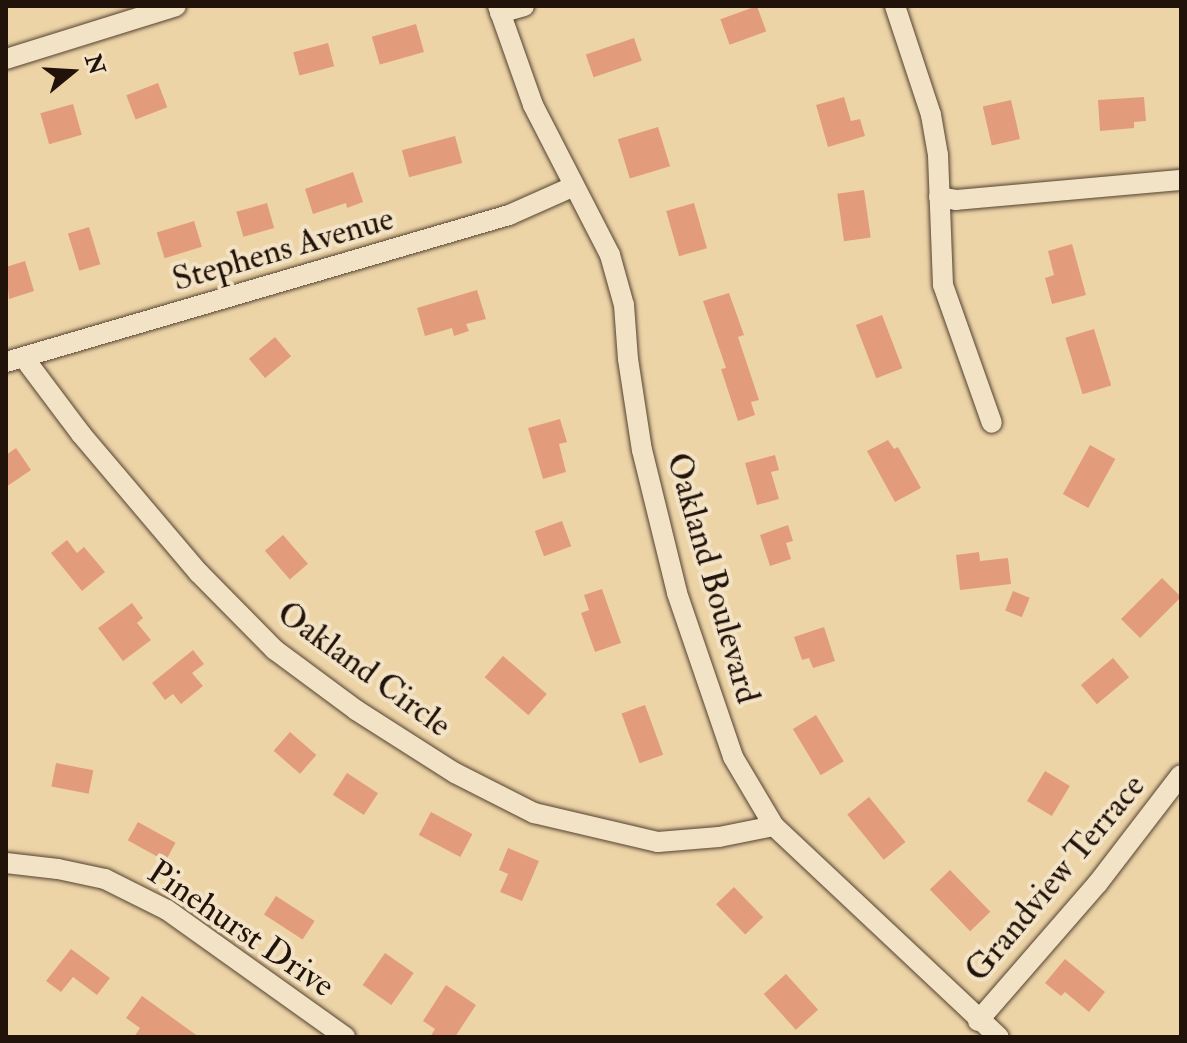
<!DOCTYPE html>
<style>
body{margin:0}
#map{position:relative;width:1187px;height:1043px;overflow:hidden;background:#edd4a7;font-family:"IM FELL Double Pica",serif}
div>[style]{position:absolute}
.building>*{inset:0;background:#e39c7b;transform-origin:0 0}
.roads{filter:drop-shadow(0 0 2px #544231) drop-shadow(0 0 2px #544231)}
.minor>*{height:20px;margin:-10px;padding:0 10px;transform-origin:10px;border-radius:10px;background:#f3e3c6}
span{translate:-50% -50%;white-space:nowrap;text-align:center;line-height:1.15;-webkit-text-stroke:8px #f3e3c6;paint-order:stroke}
.street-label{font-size:34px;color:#21120a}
.frame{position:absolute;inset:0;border:8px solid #21120a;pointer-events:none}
.north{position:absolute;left:32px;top:32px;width:80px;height:80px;-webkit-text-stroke:6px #f3e3c6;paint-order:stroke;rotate:72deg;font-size:22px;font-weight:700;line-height:32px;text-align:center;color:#21120a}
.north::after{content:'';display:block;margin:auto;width:28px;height:36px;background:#21120a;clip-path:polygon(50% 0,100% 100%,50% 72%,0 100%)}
</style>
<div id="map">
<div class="building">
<i style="left:757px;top:6px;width:27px;height:39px;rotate:70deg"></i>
<i style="left:416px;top:24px;width:29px;height:46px;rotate:74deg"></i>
<i style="left:634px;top:38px;width:24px;height:51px;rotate:71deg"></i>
<i style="left:328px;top:43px;width:24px;height:36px;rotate:75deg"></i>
<i style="left:158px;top:83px;width:26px;height:34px;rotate:69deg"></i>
<i style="clip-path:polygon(844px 97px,851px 121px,860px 119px,865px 136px,828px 147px,816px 105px)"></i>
<i style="clip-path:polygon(1144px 97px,1146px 121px,1134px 122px,1134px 128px,1100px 131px,1098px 100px)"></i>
<i style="left:1011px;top:100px;width:40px;height:29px;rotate:77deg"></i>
<i style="left:73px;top:104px;width:32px;height:34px;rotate:74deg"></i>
<i style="left:658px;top:127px;width:41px;height:42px;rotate:73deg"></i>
<i style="left:455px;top:136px;width:28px;height:55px;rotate:75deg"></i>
<i style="clip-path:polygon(353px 172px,363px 202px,347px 208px,346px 203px,313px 214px,305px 189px)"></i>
<i style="left:864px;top:190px;width:48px;height:27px;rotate:82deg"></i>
<i style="left:267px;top:203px;width:26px;height:32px;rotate:74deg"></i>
<i style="left:694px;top:203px;width:47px;height:29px;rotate:74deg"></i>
<i style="left:194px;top:221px;width:27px;height:39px;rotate:73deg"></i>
<i style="left:89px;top:227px;width:39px;height:22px;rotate:73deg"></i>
<i style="clip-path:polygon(1072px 244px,1086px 295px,1052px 304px,1045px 278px,1054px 275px,1048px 251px)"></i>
<i style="clip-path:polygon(25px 261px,34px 291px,9px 299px,6px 267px)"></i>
<i style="clip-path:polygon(477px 290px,486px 319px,466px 324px,469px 331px,454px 336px,452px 328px,425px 336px,417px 308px)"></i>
<i style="clip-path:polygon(729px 293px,744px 335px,738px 337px,759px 400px,751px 402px,755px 415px,738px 421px,721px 369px,726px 368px,703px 301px)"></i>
<i style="left:882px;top:315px;width:57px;height:28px;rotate:69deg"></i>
<i style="left:1094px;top:329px;width:59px;height:30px;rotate:73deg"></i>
<i style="left:275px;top:337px;width:25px;height:34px;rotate:50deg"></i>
<i style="clip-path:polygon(560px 419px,567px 442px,559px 444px,566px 472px,543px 479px,528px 428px)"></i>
<i style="clip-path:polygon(888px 440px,894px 449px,898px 447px,921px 488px,895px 502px,867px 451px)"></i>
<i style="left:1090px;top:445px;width:29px;height:56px;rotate:29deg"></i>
<i style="clip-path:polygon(16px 448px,31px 470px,6px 487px,6px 455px)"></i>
<i style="clip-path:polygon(775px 455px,779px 470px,771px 472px,779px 499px,757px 505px,745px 463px)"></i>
<i style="left:562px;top:521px;width:27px;height:29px;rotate:70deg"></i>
<i style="clip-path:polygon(788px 525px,793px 541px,786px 543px,791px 559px,770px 566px,760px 535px)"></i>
<i style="left:283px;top:535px;width:38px;height:24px;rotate:49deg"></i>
<i style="clip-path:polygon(67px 540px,77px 553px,84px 547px,105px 572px,82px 591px,51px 553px)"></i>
<i style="clip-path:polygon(979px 552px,980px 561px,1008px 558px,1011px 584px,960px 590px,956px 555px)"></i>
<i style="left:1162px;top:578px;width:27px;height:58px;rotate:45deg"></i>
<i style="clip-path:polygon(602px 589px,621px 643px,595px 652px,581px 613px,589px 610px,584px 595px)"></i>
<i style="left:1013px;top:591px;width:18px;height:21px;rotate:22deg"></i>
<i style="clip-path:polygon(132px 603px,143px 618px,137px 623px,151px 640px,123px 661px,98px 628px)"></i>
<i style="clip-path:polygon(824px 627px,835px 661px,813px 668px,809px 658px,802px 660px,794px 637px)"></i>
<i style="clip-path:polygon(193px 650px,204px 664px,192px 673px,203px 686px,181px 704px,173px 694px,165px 700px,152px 683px)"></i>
<i style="left:503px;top:656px;width:58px;height:28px;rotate:41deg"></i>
<i style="left:1113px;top:658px;width:25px;height:42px;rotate:50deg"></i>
<i style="left:645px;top:705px;width:53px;height:25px;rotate:70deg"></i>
<i style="left:816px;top:715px;width:54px;height:27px;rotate:59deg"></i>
<i style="left:290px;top:732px;width:35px;height:25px;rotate:41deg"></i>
<i style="left:56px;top:763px;width:38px;height:24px;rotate:11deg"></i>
<i style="left:1045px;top:771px;width:29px;height:35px;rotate:31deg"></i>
<i style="left:347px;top:773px;width:37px;height:26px;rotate:33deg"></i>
<i style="left:869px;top:797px;width:58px;height:28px;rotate:51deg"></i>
<i style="left:431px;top:812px;width:47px;height:26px;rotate:28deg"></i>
<i style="left:138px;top:822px;width:43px;height:21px;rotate:29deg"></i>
<i style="clip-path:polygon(508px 848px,539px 861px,522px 901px,500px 892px,508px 874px,499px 870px)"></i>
<i style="left:950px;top:870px;width:58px;height:28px;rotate:46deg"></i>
<i style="left:734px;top:887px;width:42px;height:25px;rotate:46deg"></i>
<i style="left:276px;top:896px;width:46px;height:22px;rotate:33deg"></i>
<i style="clip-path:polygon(71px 949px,110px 978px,97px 995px,73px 977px,61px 992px,46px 981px)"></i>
<i style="left:385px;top:953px;width:35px;height:39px;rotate:35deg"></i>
<i style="clip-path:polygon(1065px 959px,1105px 992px,1089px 1012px,1065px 992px,1061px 996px,1045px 983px)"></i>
<i style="left:786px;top:974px;width:48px;height:30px;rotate:48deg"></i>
<i style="clip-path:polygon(446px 985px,476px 1005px,455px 1037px,430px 1037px,435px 1029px,423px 1021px)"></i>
<i style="clip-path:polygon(142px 996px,199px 1037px,134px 1037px,140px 1028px,126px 1018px)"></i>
</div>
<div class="roads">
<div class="minor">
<i style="left:498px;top:6px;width:105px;rotate:70.5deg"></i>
<i style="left:533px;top:105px;width:169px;rotate:62.8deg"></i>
<i style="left:610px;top:255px;width:52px;rotate:74.4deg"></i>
<i style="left:624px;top:305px;width:54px;rotate:85.8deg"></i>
<i style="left:628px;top:359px;width:92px;rotate:81.3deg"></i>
<i style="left:642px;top:450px;width:147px;rotate:76.2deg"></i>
<i style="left:677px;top:593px;width:173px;rotate:71.1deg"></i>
<i style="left:733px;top:757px;width:80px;rotate:59.3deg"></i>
<i style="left:774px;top:826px;width:308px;rotate:43.2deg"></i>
<i style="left:895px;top:6px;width:115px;rotate:71.7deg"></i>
<i style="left:931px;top:115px;width:41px;rotate:80.1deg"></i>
<i style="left:938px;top:155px;width:130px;rotate:87.8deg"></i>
<i style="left:943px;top:285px;width:146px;rotate:70.5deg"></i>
<i style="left:500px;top:13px;width:25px;rotate:-16deg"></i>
<i style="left:6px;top:59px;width:178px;rotate:-17.3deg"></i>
<i style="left:939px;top:197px;width:17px;rotate:10deg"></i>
<i style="left:956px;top:200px;width:226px;rotate:-5.1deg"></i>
<i style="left:24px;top:358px;width:95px;rotate:53.1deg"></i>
<i style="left:81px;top:434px;width:182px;rotate:49.7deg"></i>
<i style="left:199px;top:573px;width:108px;rotate:45.4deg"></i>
<i style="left:275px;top:650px;width:101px;rotate:36.5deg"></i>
<i style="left:356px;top:710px;width:117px;rotate:32.5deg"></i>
<i style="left:455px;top:773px;width:89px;rotate:26.9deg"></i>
<i style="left:534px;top:813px;width:127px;rotate:13.2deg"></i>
<i style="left:658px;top:842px;width:61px;rotate:-4.7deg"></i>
<i style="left:719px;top:837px;width:56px;rotate:-11.3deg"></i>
<i style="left:6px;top:362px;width:524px;rotate:-16.29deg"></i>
<i style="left:509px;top:215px;width:71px;rotate:-24deg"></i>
<i style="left:6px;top:863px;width:52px;rotate:6.6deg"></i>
<i style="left:58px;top:869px;width:48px;rotate:12deg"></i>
<i style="left:105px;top:879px;width:69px;rotate:26.6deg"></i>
<i style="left:167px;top:910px;width:219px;rotate:35.5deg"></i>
<i style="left:978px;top:1021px;width:183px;rotate:-49deg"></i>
<i style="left:1098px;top:883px;width:136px;rotate:-52.5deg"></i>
</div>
</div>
<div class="street-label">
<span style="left:283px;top:249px;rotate:-16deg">Stephens Avenue</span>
<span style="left:713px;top:578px;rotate:74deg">Oakland Boulevard</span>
<span style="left:364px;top:669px;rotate:36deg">Oakland Circle</span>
<span style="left:1055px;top:878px;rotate:-50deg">Grandview Terrace</span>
<span style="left:241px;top:929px;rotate:34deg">Pinehurst Drive</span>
</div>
<div class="frame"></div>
<div class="north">N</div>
</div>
